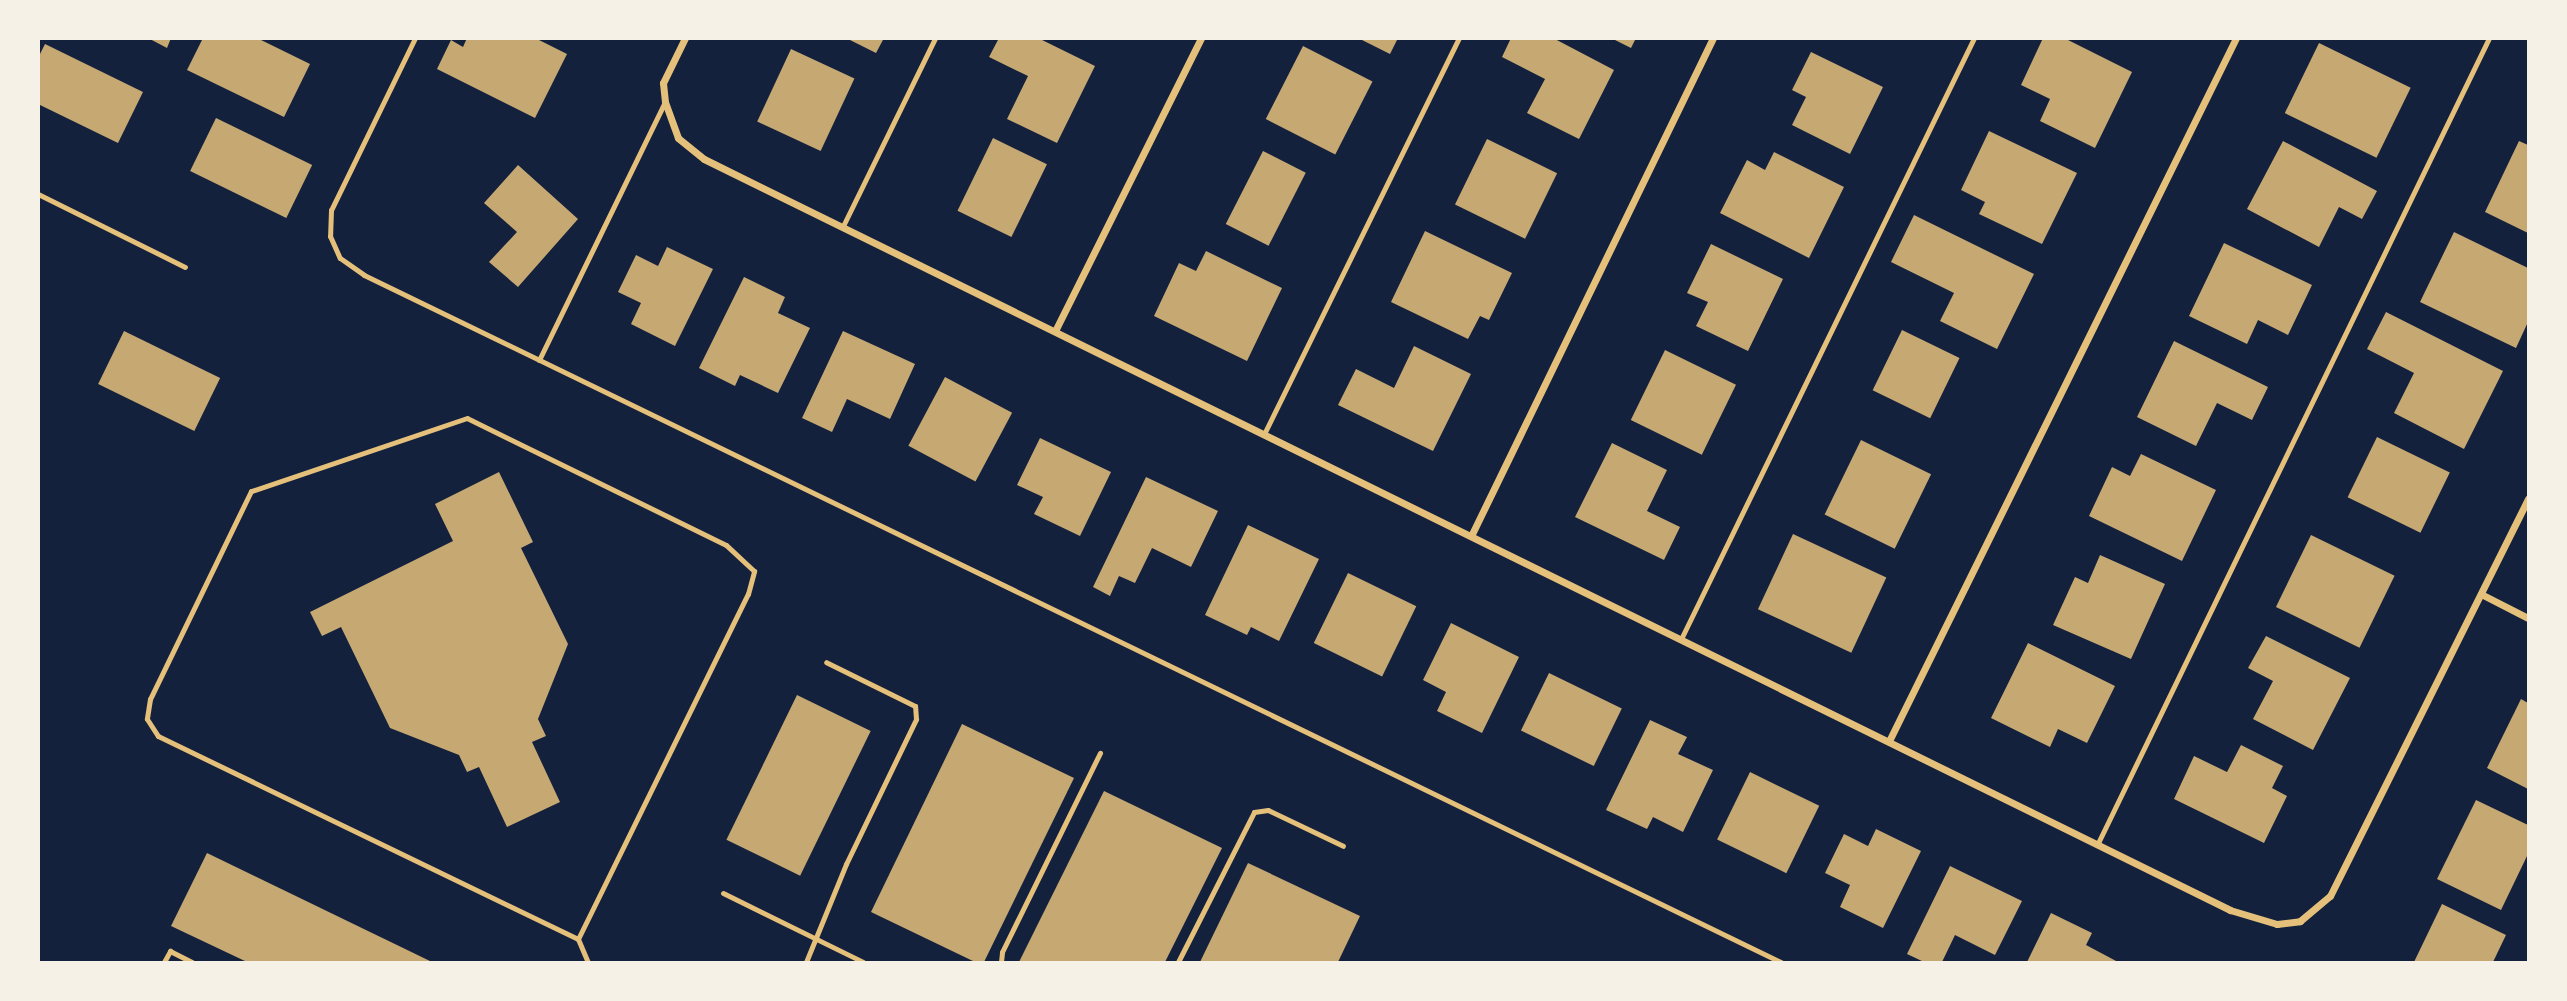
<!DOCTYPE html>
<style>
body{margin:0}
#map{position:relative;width:2567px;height:1001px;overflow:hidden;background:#14213d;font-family:"Roboto Condensed",sans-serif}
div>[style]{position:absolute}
.building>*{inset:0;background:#c6a872;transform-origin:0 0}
.service>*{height:5px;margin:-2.5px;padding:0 2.5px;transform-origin:2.5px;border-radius:2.5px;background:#e5c07b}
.minor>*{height:7px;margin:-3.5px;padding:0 3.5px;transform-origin:3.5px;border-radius:3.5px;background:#e5c07b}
span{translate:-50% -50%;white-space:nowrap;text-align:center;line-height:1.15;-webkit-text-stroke:5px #f6f1e7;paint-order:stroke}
.frame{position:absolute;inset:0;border:40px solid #f6f1e7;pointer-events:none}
</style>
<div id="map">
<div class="building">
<i style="clip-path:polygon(148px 38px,171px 38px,167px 48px)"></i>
<i style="clip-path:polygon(203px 38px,257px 38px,310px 64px,284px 117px,187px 70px)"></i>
<i style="clip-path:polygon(467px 38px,535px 38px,567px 54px,535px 118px,437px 69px,451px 40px,463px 47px)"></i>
<i style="clip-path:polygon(846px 38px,884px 38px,876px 53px)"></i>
<i style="clip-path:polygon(999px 38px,1038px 38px,1095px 66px,1057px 143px,1007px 119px,1028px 76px,989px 57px)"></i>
<i style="clip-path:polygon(1358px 38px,1398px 38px,1390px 54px)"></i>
<i style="clip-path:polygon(1511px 38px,1553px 38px,1614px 70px,1579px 139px,1527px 113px,1545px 79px,1502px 57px)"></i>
<i style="clip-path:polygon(1611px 38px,1636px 38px,1631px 48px)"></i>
<i style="clip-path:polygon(2043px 38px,2064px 38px,2132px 72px,2095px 148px,2040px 121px,2050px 99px,2021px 85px)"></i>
<i style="left:2319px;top:43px;width:102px;height:78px;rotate:26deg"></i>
<i style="clip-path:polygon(45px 44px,143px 92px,118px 143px,38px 104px,38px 58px)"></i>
<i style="left:1303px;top:46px;width:78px;height:82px;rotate:27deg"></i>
<i style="left:791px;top:49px;width:70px;height:80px;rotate:25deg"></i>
<i style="clip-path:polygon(1811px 52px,1883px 87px,1850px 154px,1792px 125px,1806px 97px,1792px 90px)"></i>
<i style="left:216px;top:118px;width:107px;height:59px;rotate:26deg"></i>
<i style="clip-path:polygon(1989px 131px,2077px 173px,2042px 244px,1979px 214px,1985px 202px,1961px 190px)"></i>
<i style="left:993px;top:138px;width:60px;height:81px;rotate:26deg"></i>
<i style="left:1487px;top:139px;width:78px;height:73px;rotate:26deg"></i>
<i style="clip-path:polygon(2283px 141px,2377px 191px,2362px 219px,2339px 207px,2319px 247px,2247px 209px)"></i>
<i style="clip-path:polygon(2519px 141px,2528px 145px,2528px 233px,2485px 212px)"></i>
<i style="left:1263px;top:151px;width:48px;height:82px;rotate:27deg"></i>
<i style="clip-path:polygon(1774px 152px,1844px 187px,1809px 258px,1720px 213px,1747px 160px,1765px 170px)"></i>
<i style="clip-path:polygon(518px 165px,578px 219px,518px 287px,489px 262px,517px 232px,484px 203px)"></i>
<i style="clip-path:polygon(1914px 215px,2034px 274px,1997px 349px,1940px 321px,1954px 293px,1891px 262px)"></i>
<i style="clip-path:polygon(1425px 231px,1512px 273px,1489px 320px,1480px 316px,1468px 339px,1391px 302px)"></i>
<i style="clip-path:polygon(2454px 232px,2528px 268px,2528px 322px,2516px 348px,2420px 302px)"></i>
<i style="clip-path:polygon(2224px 243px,2312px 285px,2288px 335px,2258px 320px,2247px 344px,2189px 316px)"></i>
<i style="clip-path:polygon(1711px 244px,1783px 279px,1748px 351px,1696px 326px,1708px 302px,1687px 293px)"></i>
<i style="clip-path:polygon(667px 247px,713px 269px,675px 346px,631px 324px,641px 303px,618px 292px,636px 255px,658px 266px)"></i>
<i style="clip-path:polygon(1206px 251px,1282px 288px,1247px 361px,1154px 316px,1179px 263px,1196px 271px)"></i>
<i style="clip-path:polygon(744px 277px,785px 297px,778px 313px,810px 328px,778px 393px,740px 375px,735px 386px,699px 368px)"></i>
<i style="clip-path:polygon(2386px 312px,2503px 371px,2464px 449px,2394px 413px,2414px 373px,2367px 349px)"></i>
<i style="left:1902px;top:330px;width:64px;height:67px;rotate:26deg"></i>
<i style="left:124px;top:331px;width:107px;height:59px;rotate:26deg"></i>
<i style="clip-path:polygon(843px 331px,915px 364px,890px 419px,847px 399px,832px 432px,802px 418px)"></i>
<i style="clip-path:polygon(2174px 341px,2268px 387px,2252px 420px,2217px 403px,2196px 446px,2137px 417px)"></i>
<i style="clip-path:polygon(1414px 346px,1471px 374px,1433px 451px,1338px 405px,1356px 369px,1394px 388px)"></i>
<i style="left:1665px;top:350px;width:79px;height:78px;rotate:26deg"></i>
<i style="left:945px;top:377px;width:76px;height:78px;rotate:28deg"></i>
<i style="left:2377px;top:437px;width:81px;height:67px;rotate:26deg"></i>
<i style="clip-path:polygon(1040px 438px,1111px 472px,1080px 536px,1034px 514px,1043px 497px,1017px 485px)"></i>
<i style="left:1861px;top:440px;width:78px;height:83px;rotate:26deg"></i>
<i style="clip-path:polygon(1612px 443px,1667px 470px,1647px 511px,1680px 527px,1664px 560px,1575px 517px)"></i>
<i style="clip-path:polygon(2141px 454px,2216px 490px,2182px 561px,2089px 516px,2112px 467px,2130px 476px)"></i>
<i style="clip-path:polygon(499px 472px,533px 542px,521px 548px,568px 644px,538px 719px,546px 736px,532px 742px,560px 802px,507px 827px,479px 767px,467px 772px,459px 755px,390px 728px,341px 627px,322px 636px,310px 612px,453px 541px,435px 504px)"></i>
<i style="clip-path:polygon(1146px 477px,1218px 511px,1191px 567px,1152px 548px,1135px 583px,1119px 576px,1110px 596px,1093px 587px)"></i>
<i style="clip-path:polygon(1248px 525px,1319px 559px,1279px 641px,1251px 627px,1247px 635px,1205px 615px)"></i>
<i style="left:1793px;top:534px;width:103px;height:83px;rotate:25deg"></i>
<i style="left:2311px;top:535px;width:93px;height:80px;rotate:26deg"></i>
<i style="clip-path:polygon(2100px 555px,2165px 584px,2131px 659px,2053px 625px,2075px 577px,2088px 583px)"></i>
<i style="left:1348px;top:573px;width:76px;height:78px;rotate:26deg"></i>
<i style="clip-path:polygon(1451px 623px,1519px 657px,1482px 733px,1437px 711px,1446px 692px,1423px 680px)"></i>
<i style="clip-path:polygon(2266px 636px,2350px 678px,2313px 750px,2253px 719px,2273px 681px,2248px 668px)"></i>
<i style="clip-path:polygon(2028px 643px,2115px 686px,2087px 743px,2058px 729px,2050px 747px,1991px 718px)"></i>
<i style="left:1549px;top:673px;width:81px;height:64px;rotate:26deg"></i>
<i style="left:797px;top:695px;width:82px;height:161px;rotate:26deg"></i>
<i style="clip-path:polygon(2521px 699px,2528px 703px,2528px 789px,2487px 768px)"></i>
<i style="clip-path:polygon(1650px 720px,1687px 737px,1678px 754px,1713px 770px,1683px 832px,1653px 817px,1647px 829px,1606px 810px)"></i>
<i style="clip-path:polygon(962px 724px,1074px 778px,984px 962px,975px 962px,871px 912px)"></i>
<i style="clip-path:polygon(2241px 745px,2283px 766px,2272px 788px,2287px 796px,2264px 843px,2174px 799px,2194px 756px,2227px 772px)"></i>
<i style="left:1750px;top:772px;width:77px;height:75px;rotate:26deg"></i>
<i style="clip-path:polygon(1104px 791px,1222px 848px,1165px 962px,1019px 962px)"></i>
<i style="clip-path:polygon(2476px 800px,2528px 825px,2528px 854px,2501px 910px,2437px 879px)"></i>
<i style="clip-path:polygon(1876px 829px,1921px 851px,1883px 928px,1840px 907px,1850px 885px,1825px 873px,1844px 834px,1868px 846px)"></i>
<i style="clip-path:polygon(207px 853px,432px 962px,247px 962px,171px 926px)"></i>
<i style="clip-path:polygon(1248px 863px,1360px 916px,1338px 962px,1200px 962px)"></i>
<i style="clip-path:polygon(1950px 866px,2022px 901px,1995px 955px,1955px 935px,1942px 962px,1924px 962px,1907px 954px)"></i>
<i style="clip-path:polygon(2442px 904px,2506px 935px,2493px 962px,2414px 962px)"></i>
<i style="clip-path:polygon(2051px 913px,2092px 933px,2086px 945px,2118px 962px,2027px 962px)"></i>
</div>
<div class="service">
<i style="left:415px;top:38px;width:191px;rotate:116deg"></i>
<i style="left:331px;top:210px;width:26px;rotate:92deg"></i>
<i style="left:330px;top:236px;width:24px;rotate:66deg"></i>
<i style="left:340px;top:258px;width:29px;rotate:35deg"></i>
<i style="left:364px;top:275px;width:1575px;rotate:25.87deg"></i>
<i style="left:38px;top:194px;width:164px;rotate:26.4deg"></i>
<i style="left:843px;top:226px;width:209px;rotate:-63.9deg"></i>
<i style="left:539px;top:360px;width:287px;rotate:-64deg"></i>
<i style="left:1265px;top:432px;width:439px;rotate:-63.8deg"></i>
<i style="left:1681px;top:639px;width:669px;rotate:-64.01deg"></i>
<i style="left:2098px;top:843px;width:895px;rotate:-64.09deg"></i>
<i style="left:723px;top:893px;width:156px;rotate:26.2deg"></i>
<i style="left:578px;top:939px;width:385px;rotate:-63.8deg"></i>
<i style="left:748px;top:594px;width:24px;rotate:-75deg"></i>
<i style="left:754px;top:571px;width:38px;rotate:-137deg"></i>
<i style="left:726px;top:545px;width:288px;rotate:-153.9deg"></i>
<i style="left:467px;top:418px;width:228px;rotate:161.3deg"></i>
<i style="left:251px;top:491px;width:231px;rotate:115.9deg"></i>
<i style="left:150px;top:699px;width:20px;rotate:99deg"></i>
<i style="left:147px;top:719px;width:20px;rotate:57deg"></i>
<i style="left:158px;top:736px;width:466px;rotate:25.8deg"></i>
<i style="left:578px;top:939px;width:25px;rotate:67deg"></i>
<i style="left:164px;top:962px;width:13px;rotate:-61deg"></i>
<i style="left:170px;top:951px;width:25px;rotate:27deg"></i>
<i style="left:806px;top:962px;width:106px;rotate:-67.8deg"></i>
<i style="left:846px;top:864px;width:161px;rotate:-64.2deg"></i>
<i style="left:916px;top:719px;width:13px;rotate:-94deg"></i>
<i style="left:915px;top:706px;width:99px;rotate:-153.7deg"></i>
<i style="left:1001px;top:962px;width:10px;rotate:-84deg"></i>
<i style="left:1002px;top:952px;width:222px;rotate:-63.8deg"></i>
<i style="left:1178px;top:962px;width:168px;rotate:-63.1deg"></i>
<i style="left:1254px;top:812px;width:14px;rotate:-8deg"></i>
<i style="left:1268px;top:810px;width:83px;rotate:25.6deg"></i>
</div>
<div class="minor">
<i style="left:685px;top:38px;width:50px;rotate:116.1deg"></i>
<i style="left:663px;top:83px;width:19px;rotate:84deg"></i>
<i style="left:665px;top:102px;width:38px;rotate:70deg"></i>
<i style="left:678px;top:138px;width:33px;rotate:39deg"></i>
<i style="left:704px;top:159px;width:1701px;rotate:26.2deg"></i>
<i style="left:2230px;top:910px;width:49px;rotate:16.6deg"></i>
<i style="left:2277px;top:924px;width:23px;rotate:-7deg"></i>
<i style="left:2300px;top:921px;width:39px;rotate:-40deg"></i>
<i style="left:2330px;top:896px;width:444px;rotate:-63.5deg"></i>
<i style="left:1056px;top:329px;width:325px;rotate:-63.5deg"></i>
<i style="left:1472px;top:534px;width:551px;rotate:-64.09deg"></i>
<i style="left:2481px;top:594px;width:53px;rotate:27.1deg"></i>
<i style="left:1889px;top:741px;width:784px;rotate:-63.73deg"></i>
</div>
<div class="frame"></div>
</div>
